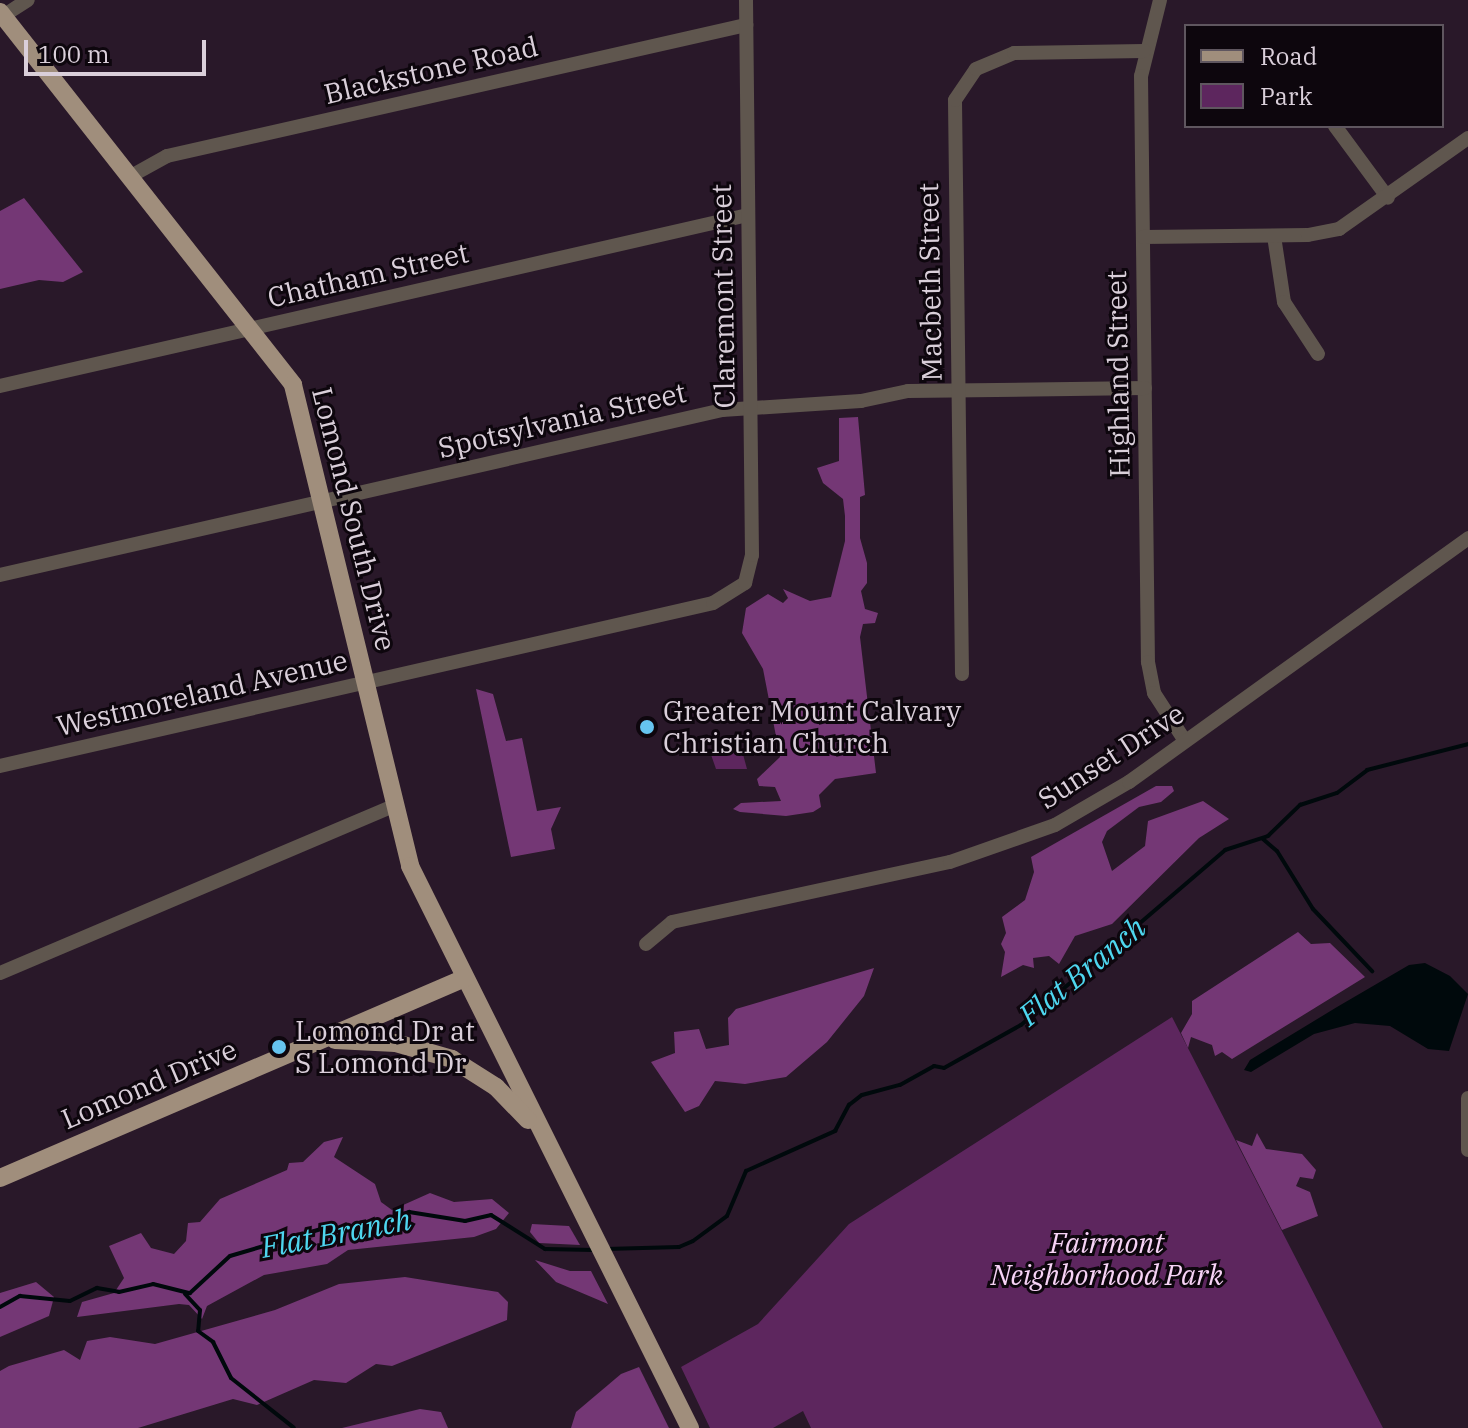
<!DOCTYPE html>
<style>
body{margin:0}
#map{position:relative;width:1468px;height:1428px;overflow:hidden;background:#291829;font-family:"IBM Plex Serif",serif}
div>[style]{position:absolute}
.green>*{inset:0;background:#5d265e}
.forest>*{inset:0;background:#743775}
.water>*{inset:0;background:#00090c}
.stream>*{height:4px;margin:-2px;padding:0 2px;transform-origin:2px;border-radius:2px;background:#00090c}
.minor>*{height:14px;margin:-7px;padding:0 7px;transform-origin:7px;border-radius:7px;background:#5f564e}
.major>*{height:18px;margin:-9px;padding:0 9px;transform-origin:9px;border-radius:9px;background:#a08e7c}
.dots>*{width:22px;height:22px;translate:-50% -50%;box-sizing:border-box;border:4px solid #0d060d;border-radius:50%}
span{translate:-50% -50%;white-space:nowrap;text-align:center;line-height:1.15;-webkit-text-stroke:6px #0d060d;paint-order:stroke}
.street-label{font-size:28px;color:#dacfda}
.poi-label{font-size:28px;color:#dacfda}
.left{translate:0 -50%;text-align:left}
.park-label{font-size:28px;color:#f7d3f6;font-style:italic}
.water-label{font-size:30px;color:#4ed6ef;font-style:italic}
.legend{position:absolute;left:1184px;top:24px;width:260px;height:104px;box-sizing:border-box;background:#0d060d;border:2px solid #5f565f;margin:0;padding:10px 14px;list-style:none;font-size:24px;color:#dacfda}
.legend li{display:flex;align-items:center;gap:16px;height:40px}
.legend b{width:40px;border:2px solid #5f565f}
.scale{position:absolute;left:24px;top:40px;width:182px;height:36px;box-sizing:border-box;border:4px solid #dacfda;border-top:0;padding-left:10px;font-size:24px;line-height:28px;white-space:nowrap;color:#dacfda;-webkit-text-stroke:6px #0d060d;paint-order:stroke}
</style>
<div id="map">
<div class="green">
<i style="clip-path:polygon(740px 743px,747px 769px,716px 769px,709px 749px)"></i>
<i style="clip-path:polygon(1172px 1017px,1383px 1428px,811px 1428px,803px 1411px,773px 1428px,710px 1428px,681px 1367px,758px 1324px,849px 1224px)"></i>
</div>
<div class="forest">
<i style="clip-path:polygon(24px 198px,83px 272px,63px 282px,39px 280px,0 289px,0 211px)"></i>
<i style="clip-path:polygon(858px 417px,865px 495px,860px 497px,860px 538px,867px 563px,867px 583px,861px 591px,865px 609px,878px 613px,875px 623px,863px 624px,860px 637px,876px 773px,835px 779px,819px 795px,821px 807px,813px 812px,786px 816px,740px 812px,733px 809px,741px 803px,781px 801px,775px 787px,759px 786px,757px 779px,780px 757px,763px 669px,742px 633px,746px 608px,768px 594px,783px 603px,788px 598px,783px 589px,810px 601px,831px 597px,845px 541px,845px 516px,843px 499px,823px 483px,817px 468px,839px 461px,839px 418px)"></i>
<i style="clip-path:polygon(476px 689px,493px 694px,506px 741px,522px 738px,537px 811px,561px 807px,551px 829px,555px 849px,511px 857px)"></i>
<i style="clip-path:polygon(1156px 786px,1172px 786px,1174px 791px,1161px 802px,1139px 807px,1107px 831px,1102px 842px,1112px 871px,1145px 846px,1148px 821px,1203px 801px,1229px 819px,1199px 838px,1112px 924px,1075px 936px,1059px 964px,1049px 956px,1033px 958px,1034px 968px,1023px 965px,1001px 977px,1005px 952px,1001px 944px,1006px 933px,1002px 917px,1025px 900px,1034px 872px,1031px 857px)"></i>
<i style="clip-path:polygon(1298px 932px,1311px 944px,1330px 943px,1365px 977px,1232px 1059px,1222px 1052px,1215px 1056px,1212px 1045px,1191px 1037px,1188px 1048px,1181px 1033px,1192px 1014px,1192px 1001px)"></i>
<i style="clip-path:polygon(874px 968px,864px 996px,827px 1042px,786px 1077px,745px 1084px,715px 1081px,699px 1106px,685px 1112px,651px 1062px,675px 1053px,674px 1032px,699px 1029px,706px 1049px,729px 1045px,728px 1018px,736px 1009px)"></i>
<i style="clip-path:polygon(1257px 1133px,1266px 1149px,1302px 1154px,1316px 1170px,1313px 1179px,1300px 1177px,1296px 1186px,1310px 1192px,1318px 1216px,1282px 1230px,1236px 1140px,1252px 1146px)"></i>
<i style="clip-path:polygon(343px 1137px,334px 1157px,375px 1184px,381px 1202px,392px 1210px,430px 1193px,454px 1202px,492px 1199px,509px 1213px,496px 1229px,474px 1237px,348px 1250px,327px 1264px,264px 1275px,207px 1306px,202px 1319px,189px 1305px,179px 1304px,77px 1317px,82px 1302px,114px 1293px,124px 1278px,109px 1246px,141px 1233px,151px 1248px,174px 1254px,186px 1241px,188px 1223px,200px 1222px,220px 1199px,287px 1170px,289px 1163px,303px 1162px,324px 1142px)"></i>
<i style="clip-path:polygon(532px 1224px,569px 1226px,580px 1245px,539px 1243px,530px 1232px)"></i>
<i style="clip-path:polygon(535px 1260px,570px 1271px,591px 1271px,608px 1304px,556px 1282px)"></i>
<i style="clip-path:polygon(405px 1277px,498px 1292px,508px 1302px,507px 1320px,392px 1366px,376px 1364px,346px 1383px,314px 1380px,257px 1405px,233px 1399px,138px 1428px,0 1428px,0 1371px,9px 1366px,64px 1350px,80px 1360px,87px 1341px,110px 1337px,155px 1344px,275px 1310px,339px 1284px)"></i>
<i style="clip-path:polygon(36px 1282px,54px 1297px,49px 1316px,0 1337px,0 1293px)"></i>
<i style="clip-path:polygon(639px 1367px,669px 1428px,571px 1428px,576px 1412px,621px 1374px)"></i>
<i style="clip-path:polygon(420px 1409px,441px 1412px,448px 1428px,342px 1428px)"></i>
</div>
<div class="water">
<i style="clip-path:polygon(1425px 963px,1450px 976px,1468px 994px,1449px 1051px,1428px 1049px,1390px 1026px,1355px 1023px,1314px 1034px,1251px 1072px,1244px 1070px,1250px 1060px,1337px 1007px,1409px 965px)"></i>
</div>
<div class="stream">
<i style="left:1263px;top:839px;width:18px;rotate:41deg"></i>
<i style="left:1277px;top:851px;width:68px;rotate:58.2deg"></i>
<i style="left:1313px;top:909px;width:86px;rotate:46.4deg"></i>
<i style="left:606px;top:1249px;width:73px;rotate:-1.6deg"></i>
<i style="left:679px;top:1247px;width:15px;rotate:-23deg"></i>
<i style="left:693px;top:1241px;width:42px;rotate:-36.3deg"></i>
<i style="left:727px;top:1216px;width:49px;rotate:-67.1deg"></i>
<i style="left:746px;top:1171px;width:98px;rotate:-24.2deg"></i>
<i style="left:835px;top:1131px;width:30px;rotate:-62deg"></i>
<i style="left:849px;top:1105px;width:16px;rotate:-38deg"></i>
<i style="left:862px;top:1095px;width:39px;rotate:-15deg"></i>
<i style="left:900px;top:1085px;width:39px;rotate:-29deg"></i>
<i style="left:934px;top:1066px;width:10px;rotate:11deg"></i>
<i style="left:944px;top:1068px;width:88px;rotate:-29.2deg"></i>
<i style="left:1021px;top:1025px;width:269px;rotate:-40.6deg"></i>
<i style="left:1225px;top:850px;width:45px;rotate:-18deg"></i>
<i style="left:1268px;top:836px;width:45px;rotate:-44.1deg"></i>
<i style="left:1300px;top:805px;width:39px;rotate:-18deg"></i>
<i style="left:1337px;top:793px;width:38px;rotate:-37deg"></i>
<i style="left:1367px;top:770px;width:104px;rotate:-14.4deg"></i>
<i style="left:185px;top:1294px;width:22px;rotate:47deg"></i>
<i style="left:200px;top:1310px;width:21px;rotate:95deg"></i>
<i style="left:198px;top:1331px;width:19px;rotate:36deg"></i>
<i style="left:213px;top:1342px;width:40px;rotate:63.4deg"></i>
<i style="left:231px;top:1378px;width:80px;rotate:38.4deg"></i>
<i style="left:0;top:1307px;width:23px;rotate:-29deg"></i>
<i style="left:20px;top:1296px;width:50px;rotate:5.7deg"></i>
<i style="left:70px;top:1301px;width:30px;rotate:-26deg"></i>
<i style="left:97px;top:1288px;width:22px;rotate:10deg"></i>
<i style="left:119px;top:1292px;width:35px;rotate:-13deg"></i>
<i style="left:153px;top:1284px;width:38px;rotate:14deg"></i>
<i style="left:190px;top:1293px;width:54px;rotate:-42.8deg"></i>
<i style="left:230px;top:1256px;width:95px;rotate:-16.5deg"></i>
<i style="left:321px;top:1229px;width:44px;rotate:-1.3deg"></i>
<i style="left:365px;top:1228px;width:47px;rotate:-20deg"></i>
<i style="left:409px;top:1212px;width:57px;rotate:9.1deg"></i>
<i style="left:465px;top:1221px;width:27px;rotate:-13deg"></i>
<i style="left:491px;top:1215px;width:64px;rotate:32.2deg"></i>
<i style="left:545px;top:1249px;width:48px;rotate:1.2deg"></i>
</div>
<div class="minor">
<i style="left:1160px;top:0;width:78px;rotate:104deg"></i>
<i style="left:1141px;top:76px;width:586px;rotate:89.32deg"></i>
<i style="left:1148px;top:662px;width:32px;rotate:79deg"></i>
<i style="left:1154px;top:693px;width:57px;rotate:57.1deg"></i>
<i style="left:0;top:18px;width:33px;rotate:-33deg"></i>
<i style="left:1335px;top:126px;width:89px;rotate:53.6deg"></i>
<i style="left:131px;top:176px;width:41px;rotate:-29.1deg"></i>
<i style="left:167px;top:156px;width:594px;rotate:-12.75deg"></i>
<i style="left:1274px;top:236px;width:67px;rotate:81.4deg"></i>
<i style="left:1284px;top:302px;width:62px;rotate:56.8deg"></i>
<i style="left:1143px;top:237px;width:165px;rotate:-0.7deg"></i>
<i style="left:1308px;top:235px;width:32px;rotate:-11deg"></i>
<i style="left:1339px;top:229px;width:158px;rotate:-35.2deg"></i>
<i style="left:0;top:386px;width:767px;rotate:-12.88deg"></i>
<i style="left:0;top:575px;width:741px;rotate:-12.87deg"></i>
<i style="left:722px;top:410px;width:139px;rotate:-3.7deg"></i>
<i style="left:861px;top:401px;width:48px;rotate:-12deg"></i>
<i style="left:908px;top:391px;width:237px;rotate:-0.7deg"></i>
<i style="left:962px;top:674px;width:574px;rotate:-90.7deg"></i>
<i style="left:955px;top:100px;width:37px;rotate:-56deg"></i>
<i style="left:976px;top:69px;width:41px;rotate:-22.8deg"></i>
<i style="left:1014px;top:53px;width:130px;rotate:-0.9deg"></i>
<i style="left:0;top:766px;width:731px;rotate:-12.88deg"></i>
<i style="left:713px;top:603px;width:38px;rotate:-32deg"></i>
<i style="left:745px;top:583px;width:29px;rotate:-76deg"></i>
<i style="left:752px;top:555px;width:555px;rotate:-90.62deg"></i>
<i style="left:646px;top:944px;width:34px;rotate:-40deg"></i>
<i style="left:672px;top:922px;width:284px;rotate:-12.2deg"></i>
<i style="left:950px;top:862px;width:111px;rotate:-19.4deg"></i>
<i style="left:1055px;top:825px;width:86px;rotate:-30.2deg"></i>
<i style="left:1129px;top:782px;width:418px;rotate:-35.7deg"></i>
<i style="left:0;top:973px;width:427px;rotate:-23deg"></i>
<i style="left:1468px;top:1098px;width:52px;rotate:90deg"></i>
</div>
<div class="major">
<i style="left:0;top:12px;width:474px;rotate:51.8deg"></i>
<i style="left:293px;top:385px;width:495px;rotate:76.3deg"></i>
<i style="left:410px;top:866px;width:628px;rotate:63.52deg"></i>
<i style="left:335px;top:1040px;width:61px;rotate:2.8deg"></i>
<i style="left:396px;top:1043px;width:58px;rotate:15.9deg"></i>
<i style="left:452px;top:1059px;width:52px;rotate:32.5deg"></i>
<i style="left:496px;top:1087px;width:46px;rotate:45.9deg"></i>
<i style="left:0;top:1178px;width:506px;rotate:-23.27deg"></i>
</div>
<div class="dots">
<i style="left:647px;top:727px;background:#66c4ef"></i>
<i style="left:279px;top:1047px;background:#66c4ef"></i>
</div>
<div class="street-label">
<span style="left:431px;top:70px;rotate:-13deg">Blackstone Road</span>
<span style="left:368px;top:275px;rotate:-13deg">Chatham Street</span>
<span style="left:930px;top:282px;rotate:-91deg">Macbeth Street</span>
<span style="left:723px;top:296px;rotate:-91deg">Claremont Street</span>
<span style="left:1118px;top:374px;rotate:-91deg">Highland Street</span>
<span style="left:562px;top:420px;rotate:-13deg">Spotsylvania Street</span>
<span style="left:354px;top:519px;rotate:76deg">Lomond South Drive</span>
<span style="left:202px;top:693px;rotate:-13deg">Westmoreland Avenue</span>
<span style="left:1111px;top:756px;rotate:-33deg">Sunset Drive</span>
<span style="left:149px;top:1084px;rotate:-23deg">Lomond Drive</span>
</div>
<div class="poi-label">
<span class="left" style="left:663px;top:727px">Greater Mount Calvary<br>Christian Church</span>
<span class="left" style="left:295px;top:1047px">Lomond Dr at<br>S Lomond Dr</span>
</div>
<div class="park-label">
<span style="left:1107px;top:1259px">Fairmont<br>Neighborhood Park</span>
</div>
<div class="water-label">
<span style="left:1082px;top:971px;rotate:-39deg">Flat Branch</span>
<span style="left:336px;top:1233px;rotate:-11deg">Flat Branch</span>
</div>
<ul class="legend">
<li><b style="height:10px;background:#a08e7c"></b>Road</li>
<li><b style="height:22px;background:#5d265e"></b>Park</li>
</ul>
<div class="scale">100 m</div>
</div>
